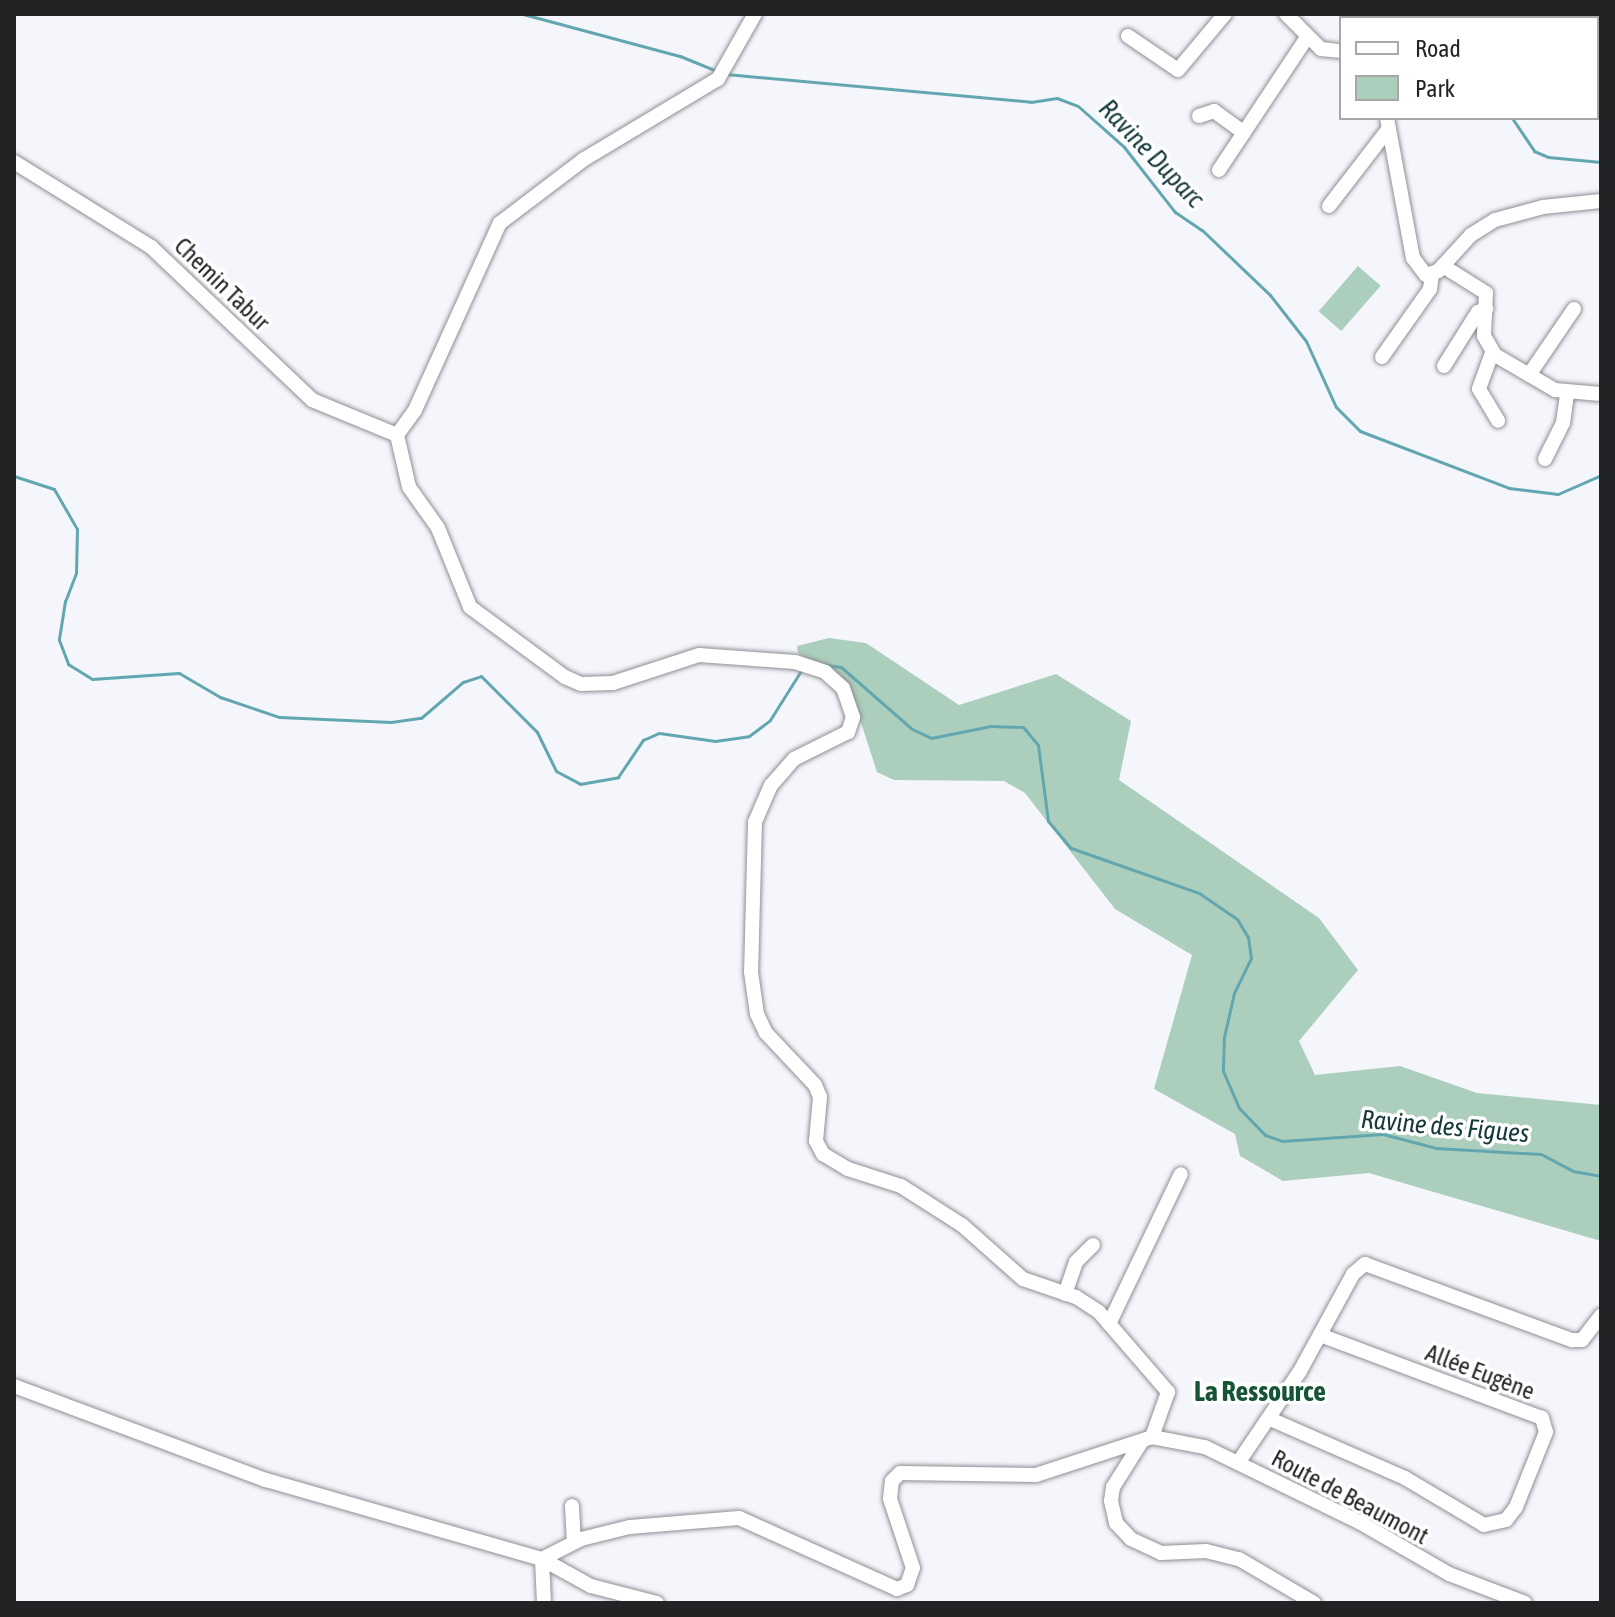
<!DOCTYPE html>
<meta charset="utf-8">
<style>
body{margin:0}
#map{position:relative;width:1615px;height:1617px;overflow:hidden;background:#f5f6fc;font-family:"Asap Condensed",sans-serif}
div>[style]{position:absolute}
.green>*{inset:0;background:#accebc;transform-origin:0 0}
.stream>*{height:3px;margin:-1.5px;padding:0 1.5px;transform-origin:1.5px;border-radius:1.5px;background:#62a7b0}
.roads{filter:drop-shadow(0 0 2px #8e8f94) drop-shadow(0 0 2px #8e8f94)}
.minor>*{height:14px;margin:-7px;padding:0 7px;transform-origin:7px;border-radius:7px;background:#fff}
span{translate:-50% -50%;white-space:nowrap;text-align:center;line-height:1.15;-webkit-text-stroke:7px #fff;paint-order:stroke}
.street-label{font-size:24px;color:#222325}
.water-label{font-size:26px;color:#16393d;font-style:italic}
.quarter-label{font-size:28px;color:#165436;font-weight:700}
.frame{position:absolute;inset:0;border:16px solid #222325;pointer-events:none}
.legend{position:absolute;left:1339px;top:16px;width:260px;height:104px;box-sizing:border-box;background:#fff;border:2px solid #a7a7a8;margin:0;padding:10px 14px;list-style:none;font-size:24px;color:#222325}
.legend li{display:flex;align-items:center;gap:16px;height:40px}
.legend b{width:40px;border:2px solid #a7a7a8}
</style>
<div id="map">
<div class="green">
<i style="left:1358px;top:266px;width:30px;height:60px;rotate:41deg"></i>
<i style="clip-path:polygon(829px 638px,866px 643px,959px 705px,1056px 674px,1131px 721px,1119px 780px,1319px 918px,1358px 970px,1299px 1041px,1315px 1075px,1400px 1066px,1477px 1093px,1601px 1105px,1601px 1241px,1369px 1173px,1283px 1181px,1240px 1156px,1235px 1134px,1154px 1089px,1192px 955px,1115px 909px,1025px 793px,1004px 781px,894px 780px,877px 772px,850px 689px,798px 653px,797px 646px)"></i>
</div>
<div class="stream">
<i style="left:523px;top:14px;width:163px;rotate:15deg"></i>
<i style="left:680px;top:56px;width:42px;rotate:22.3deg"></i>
<i style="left:1471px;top:14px;width:4px;rotate:63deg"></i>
<i style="left:726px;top:74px;width:306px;rotate:5.2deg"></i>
<i style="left:1031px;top:102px;width:26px;rotate:-9deg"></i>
<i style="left:1057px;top:98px;width:22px;rotate:21deg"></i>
<i style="left:1078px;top:106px;width:62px;rotate:41.7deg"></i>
<i style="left:1124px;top:147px;width:83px;rotate:51.9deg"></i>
<i style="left:1175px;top:212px;width:32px;rotate:34deg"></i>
<i style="left:1202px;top:230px;width:94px;rotate:43.7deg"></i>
<i style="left:1270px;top:295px;width:58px;rotate:52deg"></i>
<i style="left:1306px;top:341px;width:72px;rotate:65.6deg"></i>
<i style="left:1336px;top:407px;width:34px;rotate:45deg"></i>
<i style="left:1360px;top:431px;width:160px;rotate:20.9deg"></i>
<i style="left:1509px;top:488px;width:49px;rotate:7deg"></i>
<i style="left:1558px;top:494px;width:47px;rotate:-23.8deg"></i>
<i style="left:1512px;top:118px;width:40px;rotate:56deg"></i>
<i style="left:1534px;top:151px;width:15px;rotate:23deg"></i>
<i style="left:1548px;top:157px;width:53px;rotate:5.4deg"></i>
<i style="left:14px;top:476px;width:42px;rotate:18deg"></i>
<i style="left:54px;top:489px;width:46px;rotate:60.1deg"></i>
<i style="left:77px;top:529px;width:44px;rotate:91.3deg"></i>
<i style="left:76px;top:573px;width:30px;rotate:111deg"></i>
<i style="left:65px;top:601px;width:39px;rotate:99deg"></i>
<i style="left:59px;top:640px;width:26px;rotate:69deg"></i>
<i style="left:68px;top:664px;width:28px;rotate:32deg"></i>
<i style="left:92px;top:679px;width:87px;rotate:-3.9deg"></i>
<i style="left:179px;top:673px;width:48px;rotate:30.3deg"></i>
<i style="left:220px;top:697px;width:62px;rotate:18.7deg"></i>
<i style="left:279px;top:717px;width:112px;rotate:2.6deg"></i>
<i style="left:391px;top:722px;width:30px;rotate:-8deg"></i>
<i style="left:421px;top:718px;width:55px;rotate:-40.6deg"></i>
<i style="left:463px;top:682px;width:19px;rotate:-18deg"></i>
<i style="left:481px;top:676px;width:79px;rotate:45deg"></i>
<i style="left:537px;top:732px;width:43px;rotate:64deg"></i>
<i style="left:556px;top:771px;width:27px;rotate:28deg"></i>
<i style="left:580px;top:784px;width:39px;rotate:-10deg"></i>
<i style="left:618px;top:777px;width:45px;rotate:-56deg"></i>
<i style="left:643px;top:740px;width:17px;rotate:-24deg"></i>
<i style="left:659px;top:733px;width:57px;rotate:8.1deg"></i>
<i style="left:715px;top:741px;width:34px;rotate:-8deg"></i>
<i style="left:749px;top:736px;width:26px;rotate:-37deg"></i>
<i style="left:770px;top:720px;width:60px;rotate:-57.9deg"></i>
<i style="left:820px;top:664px;width:21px;rotate:8deg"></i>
<i style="left:841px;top:667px;width:94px;rotate:41.1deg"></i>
<i style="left:912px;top:729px;width:21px;rotate:25deg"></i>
<i style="left:931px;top:738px;width:61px;rotate:-11.3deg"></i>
<i style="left:991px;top:726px;width:32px;rotate:2deg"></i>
<i style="left:1023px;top:727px;width:23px;rotate:50deg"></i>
<i style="left:1038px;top:745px;width:77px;rotate:82.5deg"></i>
<i style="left:1048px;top:821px;width:35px;rotate:50deg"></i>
<i style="left:1071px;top:848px;width:136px;rotate:19.4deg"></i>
<i style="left:1199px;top:893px;width:46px;rotate:34.4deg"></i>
<i style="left:1237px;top:919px;width:21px;rotate:59deg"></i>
<i style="left:1248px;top:937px;width:21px;rotate:82deg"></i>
<i style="left:1251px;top:958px;width:39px;rotate:116deg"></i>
<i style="left:1234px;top:993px;width:45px;rotate:102.8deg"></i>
<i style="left:1224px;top:1037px;width:34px;rotate:92deg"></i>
<i style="left:1223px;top:1071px;width:40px;rotate:66.6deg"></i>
<i style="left:1239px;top:1108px;width:37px;rotate:46deg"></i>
<i style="left:1265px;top:1135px;width:18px;rotate:19deg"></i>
<i style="left:1282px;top:1141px;width:101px;rotate:-4deg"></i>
<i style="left:1383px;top:1134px;width:55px;rotate:14.8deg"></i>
<i style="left:1436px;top:1148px;width:105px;rotate:3.3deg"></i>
<i style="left:1541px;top:1154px;width:36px;rotate:28deg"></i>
<i style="left:1573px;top:1171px;width:28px;rotate:10deg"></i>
</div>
<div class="roads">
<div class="minor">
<i style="left:1286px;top:14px;width:49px;rotate:45deg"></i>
<i style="left:1321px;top:49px;width:20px;rotate:6deg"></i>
<i style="left:1480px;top:14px;width:4px;rotate:76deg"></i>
<i style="left:1564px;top:14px;width:7px;rotate:34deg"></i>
<i style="left:1597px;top:20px;width:4px;rotate:-27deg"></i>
<i style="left:1128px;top:36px;width:60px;rotate:34.2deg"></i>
<i style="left:1178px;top:70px;width:73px;rotate:-50deg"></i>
<i style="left:1199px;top:116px;width:16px;rotate:-18deg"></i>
<i style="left:1214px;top:111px;width:37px;rotate:36deg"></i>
<i style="left:1387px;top:118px;width:142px;rotate:79.5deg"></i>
<i style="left:1413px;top:258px;width:21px;rotate:53deg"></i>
<i style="left:1426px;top:275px;width:13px;rotate:-18deg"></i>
<i style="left:1438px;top:271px;width:49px;rotate:-47.5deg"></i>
<i style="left:1471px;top:235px;width:28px;rotate:-32deg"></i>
<i style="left:1495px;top:220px;width:50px;rotate:-15.2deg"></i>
<i style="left:1543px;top:207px;width:58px;rotate:-5.9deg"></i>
<i style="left:14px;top:162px;width:161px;rotate:31.8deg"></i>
<i style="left:151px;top:247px;width:222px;rotate:43.5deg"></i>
<i style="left:312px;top:400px;width:92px;rotate:22.4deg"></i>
<i style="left:1219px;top:170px;width:157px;rotate:-56.4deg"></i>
<i style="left:1329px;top:206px;width:95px;rotate:-52.3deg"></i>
<i style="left:1443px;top:266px;width:51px;rotate:32.1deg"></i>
<i style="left:1486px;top:293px;width:43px;rotate:92.7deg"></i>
<i style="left:1484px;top:336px;width:22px;rotate:60deg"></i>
<i style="left:1495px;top:355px;width:69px;rotate:30.3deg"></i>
<i style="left:1555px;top:390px;width:46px;rotate:5deg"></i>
<i style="left:1492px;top:353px;width:38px;rotate:110deg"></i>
<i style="left:1479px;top:389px;width:37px;rotate:59deg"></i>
<i style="left:1382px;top:357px;width:83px;rotate:-54.8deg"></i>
<i style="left:1430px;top:289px;width:15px;rotate:-82deg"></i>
<i style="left:1444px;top:366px;width:64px;rotate:-57.8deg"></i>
<i style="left:1478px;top:312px;width:9px;rotate:-21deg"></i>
<i style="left:1529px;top:375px;width:80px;rotate:-55.7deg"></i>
<i style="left:397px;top:435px;width:53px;rotate:77deg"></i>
<i style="left:409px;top:487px;width:50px;rotate:54.7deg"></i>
<i style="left:438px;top:528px;width:85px;rotate:67.9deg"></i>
<i style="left:470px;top:607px;width:118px;rotate:36.4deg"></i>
<i style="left:565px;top:677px;width:17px;rotate:24deg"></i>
<i style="left:581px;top:684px;width:32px;rotate:-2deg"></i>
<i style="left:613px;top:683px;width:90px;rotate:-18deg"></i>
<i style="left:699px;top:655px;width:96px;rotate:4.2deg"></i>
<i style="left:795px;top:662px;width:32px;rotate:18deg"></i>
<i style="left:825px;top:672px;width:24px;rotate:42deg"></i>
<i style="left:843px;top:688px;width:31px;rotate:71deg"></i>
<i style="left:853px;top:717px;width:16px;rotate:108deg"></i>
<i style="left:848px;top:732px;width:60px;rotate:153.4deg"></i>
<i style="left:794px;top:759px;width:35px;rotate:131deg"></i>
<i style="left:771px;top:785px;width:40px;rotate:113.4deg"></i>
<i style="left:755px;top:822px;width:150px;rotate:91.5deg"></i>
<i style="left:751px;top:972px;width:42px;rotate:81.9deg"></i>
<i style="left:757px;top:1014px;width:21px;rotate:65deg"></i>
<i style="left:766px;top:1033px;width:71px;rotate:46.7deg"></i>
<i style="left:815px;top:1085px;width:13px;rotate:67deg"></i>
<i style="left:820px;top:1097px;width:44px;rotate:95.2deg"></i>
<i style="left:816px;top:1141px;width:15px;rotate:62deg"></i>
<i style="left:823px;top:1154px;width:29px;rotate:31deg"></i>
<i style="left:848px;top:1169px;width:56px;rotate:17.8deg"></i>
<i style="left:901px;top:1186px;width:72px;rotate:32.6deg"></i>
<i style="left:962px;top:1225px;width:81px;rotate:41.5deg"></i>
<i style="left:1023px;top:1279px;width:56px;rotate:18.8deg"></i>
<i style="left:1076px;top:1297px;width:27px;rotate:33deg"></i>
<i style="left:1099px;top:1312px;width:106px;rotate:49.2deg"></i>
<i style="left:1168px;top:1392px;width:48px;rotate:109.6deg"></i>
<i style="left:397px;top:435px;width:31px;rotate:-54deg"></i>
<i style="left:415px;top:410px;width:205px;rotate:-65.6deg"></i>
<i style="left:500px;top:223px;width:104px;rotate:-37.2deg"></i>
<i style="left:583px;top:160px;width:157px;rotate:-31deg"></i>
<i style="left:718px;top:79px;width:75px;rotate:-60.4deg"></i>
<i style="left:1545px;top:459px;width:40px;rotate:-63.4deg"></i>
<i style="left:1563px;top:423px;width:30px;rotate:-82deg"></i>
<i style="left:1065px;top:1294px;width:34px;rotate:-71deg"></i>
<i style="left:1076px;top:1262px;width:24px;rotate:-45deg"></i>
<i style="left:1109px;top:1324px;width:166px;rotate:-64.4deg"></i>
<i style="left:14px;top:1386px;width:269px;rotate:20.5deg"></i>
<i style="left:266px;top:1480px;width:287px;rotate:16deg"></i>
<i style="left:542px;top:1559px;width:56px;rotate:28.9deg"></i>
<i style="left:591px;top:1586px;width:68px;rotate:14.4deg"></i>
<i style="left:1270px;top:1419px;width:147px;rotate:23.6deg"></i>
<i style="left:1405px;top:1478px;width:92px;rotate:30.7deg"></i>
<i style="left:1484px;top:1525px;width:23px;rotate:-13deg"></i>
<i style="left:1506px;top:1520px;width:16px;rotate:-52deg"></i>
<i style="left:1516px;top:1507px;width:81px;rotate:-68.2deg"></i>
<i style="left:1546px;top:1432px;width:15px;rotate:-106deg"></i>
<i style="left:1542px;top:1418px;width:237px;rotate:-159.5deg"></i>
<i style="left:1142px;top:1441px;width:54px;rotate:122.2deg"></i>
<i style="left:1113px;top:1487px;width:14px;rotate:98deg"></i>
<i style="left:1111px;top:1501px;width:23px;rotate:77deg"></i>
<i style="left:1116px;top:1523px;width:22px;rotate:47deg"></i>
<i style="left:1131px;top:1539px;width:33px;rotate:25deg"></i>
<i style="left:1161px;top:1553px;width:45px;rotate:-2.5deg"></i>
<i style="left:1206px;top:1551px;width:34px;rotate:14deg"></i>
<i style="left:1239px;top:1559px;width:87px;rotate:30.4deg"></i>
<i style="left:1238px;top:1463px;width:111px;rotate:-56deg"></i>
<i style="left:1300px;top:1371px;width:111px;rotate:-61.3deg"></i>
<i style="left:1353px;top:1274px;width:16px;rotate:-40deg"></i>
<i style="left:1365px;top:1264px;width:221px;rotate:20.2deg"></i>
<i style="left:1572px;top:1340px;width:10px"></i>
<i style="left:1582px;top:1340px;width:31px;rotate:-52deg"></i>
<i style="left:572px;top:1506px;width:36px;rotate:87deg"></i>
<i style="left:542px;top:1559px;width:44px;rotate:-27.1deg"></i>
<i style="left:581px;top:1539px;width:50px;rotate:-13.8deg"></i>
<i style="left:630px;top:1527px;width:109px;rotate:-4.7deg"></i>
<i style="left:739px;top:1518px;width:173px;rotate:24.2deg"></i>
<i style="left:897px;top:1589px;width:11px;rotate:-22deg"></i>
<i style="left:907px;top:1585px;width:18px;rotate:-71deg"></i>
<i style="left:913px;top:1568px;width:73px;rotate:-108.4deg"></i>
<i style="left:890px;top:1499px;width:18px;rotate:-84deg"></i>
<i style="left:892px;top:1481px;width:11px;rotate:-45deg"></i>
<i style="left:900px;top:1473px;width:136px;rotate:0.8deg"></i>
<i style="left:1036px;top:1475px;width:122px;rotate:-18.1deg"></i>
<i style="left:1152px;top:1437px;width:54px;rotate:10.7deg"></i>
<i style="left:1205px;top:1447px;width:171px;rotate:26deg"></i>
<i style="left:1359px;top:1522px;width:104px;rotate:30deg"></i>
<i style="left:1449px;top:1574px;width:81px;rotate:20.9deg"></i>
<i style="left:542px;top:1559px;width:44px;rotate:87.4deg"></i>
</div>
</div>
<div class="street-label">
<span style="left:222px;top:284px;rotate:44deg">Chemin Tabur</span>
<span style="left:1480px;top:1372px;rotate:21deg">Allée Eugène</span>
<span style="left:1350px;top:1497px;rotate:28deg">Route de Beaumont</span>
</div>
<div class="water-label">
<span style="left:1151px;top:154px;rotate:46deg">Ravine Duparc</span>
<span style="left:1445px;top:1127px;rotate:5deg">Ravine des Figues</span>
</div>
<div class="quarter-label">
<span style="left:1260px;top:1391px">La Ressource</span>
</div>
<div class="frame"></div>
<ul class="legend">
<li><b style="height:10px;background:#fff"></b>Road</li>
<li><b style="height:22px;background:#accebc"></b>Park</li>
</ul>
</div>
